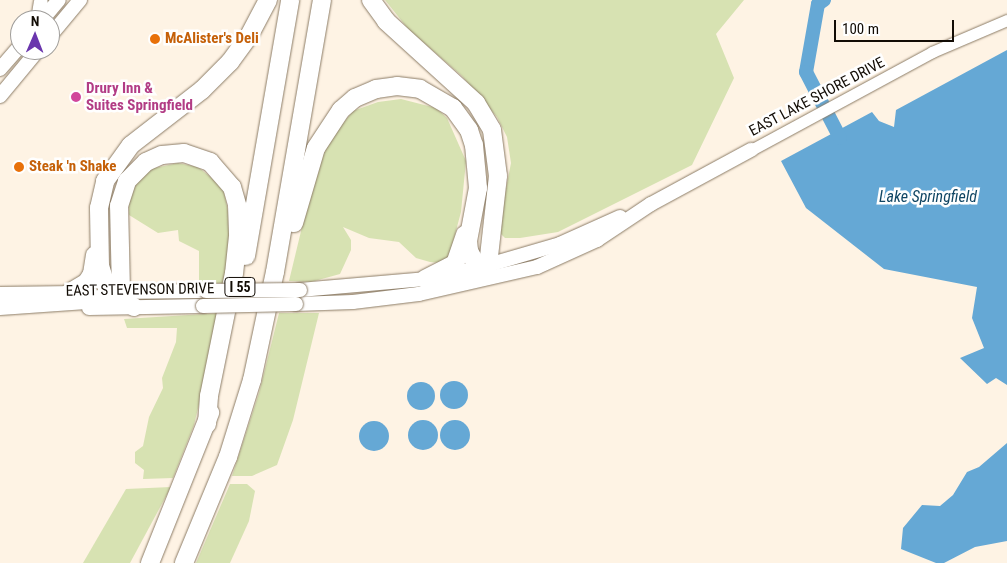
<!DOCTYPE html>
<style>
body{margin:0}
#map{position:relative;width:1007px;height:563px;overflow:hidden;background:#fef3e4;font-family:"Roboto Condensed",sans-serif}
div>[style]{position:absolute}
.green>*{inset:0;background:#d7e2b2}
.water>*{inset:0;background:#65a8d5}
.round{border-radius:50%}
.river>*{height:14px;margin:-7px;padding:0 7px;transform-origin:7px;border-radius:7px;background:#65a8d5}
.roads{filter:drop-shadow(0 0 1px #8c7c66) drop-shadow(0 0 1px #8c7c66)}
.tertiary>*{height:11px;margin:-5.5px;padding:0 5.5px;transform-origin:5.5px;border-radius:5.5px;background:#fff}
.secondary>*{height:14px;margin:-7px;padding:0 7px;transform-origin:7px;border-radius:7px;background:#fff}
.motorway>*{height:18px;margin:-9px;padding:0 9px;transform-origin:9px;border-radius:9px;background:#fff}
.bridges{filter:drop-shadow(0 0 1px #8c7c66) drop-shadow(0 0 1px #8c7c66)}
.secondary-bridge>*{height:14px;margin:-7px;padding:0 7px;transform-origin:7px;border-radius:7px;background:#fff}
.dots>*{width:14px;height:14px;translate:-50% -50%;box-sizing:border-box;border:2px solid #fff;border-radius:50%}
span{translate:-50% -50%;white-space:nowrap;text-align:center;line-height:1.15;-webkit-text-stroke:5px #fff;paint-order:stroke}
.shield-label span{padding:1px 4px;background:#fff;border:1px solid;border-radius:4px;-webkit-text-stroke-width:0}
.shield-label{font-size:14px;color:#120c05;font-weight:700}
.food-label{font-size:15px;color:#c56008;font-weight:700}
.left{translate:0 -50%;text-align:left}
.hotel-label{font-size:15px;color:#b23c85;font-weight:700}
.street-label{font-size:15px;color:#120c05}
.water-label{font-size:16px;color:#0f4563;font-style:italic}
.north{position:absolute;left:10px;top:10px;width:50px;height:50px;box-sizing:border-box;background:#fff;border:1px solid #a09e9b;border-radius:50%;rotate:1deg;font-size:14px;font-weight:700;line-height:20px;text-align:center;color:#120c05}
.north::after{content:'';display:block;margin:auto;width:18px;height:22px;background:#6a36ad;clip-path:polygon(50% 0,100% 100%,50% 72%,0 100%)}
.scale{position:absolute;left:834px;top:20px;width:120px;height:22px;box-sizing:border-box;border:2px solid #120c05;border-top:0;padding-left:6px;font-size:15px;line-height:18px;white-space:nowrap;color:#120c05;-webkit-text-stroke:4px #fff;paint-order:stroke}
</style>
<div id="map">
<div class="green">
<i style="clip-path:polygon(385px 0,744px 0,716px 34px,734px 78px,692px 165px,558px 232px,520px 238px,505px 238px,500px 233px,499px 224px,511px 163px,507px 137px,497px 117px,462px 76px,409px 30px)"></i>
<i style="clip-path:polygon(401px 99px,436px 108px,447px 118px,466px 161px,461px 212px,449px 257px,440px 263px,430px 262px,416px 258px,399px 242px,369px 238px,343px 227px,351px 240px,351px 250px,340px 274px,311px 282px,289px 281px,316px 169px,332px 137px,353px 111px,378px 102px)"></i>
<i style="clip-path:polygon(178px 163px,198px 167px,223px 187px,231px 226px,226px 283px,199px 283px,199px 251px,179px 241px,178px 230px,158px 233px,129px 215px,129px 195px,136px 182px,150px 169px)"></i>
<i style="clip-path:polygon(221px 313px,194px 425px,173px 478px,143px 479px,144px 470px,135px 463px,135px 452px,143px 446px,149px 417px,163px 388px,162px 378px,176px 342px,177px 328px,127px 328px,124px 319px)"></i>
<i style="clip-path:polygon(279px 313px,319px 313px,293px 420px,277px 465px,252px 476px,232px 476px,259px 393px)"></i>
<i style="clip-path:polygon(230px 484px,247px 484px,255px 491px,249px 521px,230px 563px,196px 563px)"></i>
<i style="clip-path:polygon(171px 487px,130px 563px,83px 563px,126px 489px)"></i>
</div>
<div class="water">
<i style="clip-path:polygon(1007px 50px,1007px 385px,996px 378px,987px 384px,960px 358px,984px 348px,972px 318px,977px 287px,884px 269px,806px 208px,781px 161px,872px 112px,879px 121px,894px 127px,896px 110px)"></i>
<i class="round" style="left:440px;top:381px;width:28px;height:28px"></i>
<i class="round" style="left:407px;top:382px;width:28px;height:28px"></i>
<i class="round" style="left:408px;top:420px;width:30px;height:30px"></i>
<i class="round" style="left:440px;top:420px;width:30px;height:30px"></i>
<i class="round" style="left:359px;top:421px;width:30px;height:30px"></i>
<i style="clip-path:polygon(1007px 443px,1007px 541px,975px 547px,944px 563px,936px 563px,901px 549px,903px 528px,922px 505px,940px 506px,953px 495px,967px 472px,979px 467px)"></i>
</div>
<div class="river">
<i style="left:824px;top:0;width:7px;rotate:146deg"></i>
<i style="left:818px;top:4px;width:69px;rotate:100deg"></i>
<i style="left:806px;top:72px;width:74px;rotate:62.7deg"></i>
</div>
<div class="roads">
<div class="tertiary">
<i style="left:751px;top:150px;width:206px;rotate:-28.4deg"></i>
<i style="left:932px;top:52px;width:82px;rotate:-23.1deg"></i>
</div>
<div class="secondary">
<i style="left:38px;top:20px;width:18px;rotate:-81deg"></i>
<i style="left:42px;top:20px;width:26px;rotate:-50deg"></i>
<i style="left:50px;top:36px;width:47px;rotate:-50.2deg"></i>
<i style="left:0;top:69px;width:30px;rotate:-49deg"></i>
<i style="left:0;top:96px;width:60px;rotate:-50.4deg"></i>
<i style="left:300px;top:290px;width:125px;rotate:-5deg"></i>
<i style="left:425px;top:279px;width:54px;rotate:-11.7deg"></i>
<i style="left:478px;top:268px;width:85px;rotate:-16.3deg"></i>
<i style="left:560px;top:244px;width:66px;rotate:-24.2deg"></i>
<i style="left:111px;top:292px;width:95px;rotate:-0.6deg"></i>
<i style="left:0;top:294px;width:75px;rotate:-0.8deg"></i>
<i style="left:296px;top:304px;width:57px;rotate:-2deg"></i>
<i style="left:353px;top:302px;width:66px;rotate:-6.9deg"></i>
<i style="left:419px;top:294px;width:121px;rotate:-12.9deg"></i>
<i style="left:537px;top:267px;width:66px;rotate:-24.2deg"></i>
<i style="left:597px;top:240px;width:65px;rotate:-33.7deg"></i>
<i style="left:651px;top:204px;width:114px;rotate:-28.4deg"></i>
<i style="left:89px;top:308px;width:114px;rotate:-1deg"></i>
</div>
<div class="motorway">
<i style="left:371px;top:0;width:26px;rotate:54deg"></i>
<i style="left:386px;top:21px;width:122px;rotate:42.3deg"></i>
<i style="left:476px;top:103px;width:31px;rotate:59deg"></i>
<i style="left:492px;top:130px;width:46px;rotate:82.6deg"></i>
<i style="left:498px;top:176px;width:90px;rotate:96.4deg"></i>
<i style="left:294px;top:223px;width:78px;rotate:-73.7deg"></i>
<i style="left:316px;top:148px;width:45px;rotate:-56.7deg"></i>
<i style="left:341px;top:110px;width:18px;rotate:-41deg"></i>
<i style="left:355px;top:98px;width:23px;rotate:-23deg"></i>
<i style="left:376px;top:89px;width:21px;rotate:-8deg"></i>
<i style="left:397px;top:86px;width:23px;rotate:7deg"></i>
<i style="left:420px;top:89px;width:38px;rotate:30deg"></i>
<i style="left:453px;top:108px;width:27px;rotate:54deg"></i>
<i style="left:469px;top:130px;width:16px;rotate:72deg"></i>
<i style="left:474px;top:145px;width:43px;rotate:84.7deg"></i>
<i style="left:478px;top:188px;width:54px;rotate:100.7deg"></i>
<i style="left:468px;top:241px;width:10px;rotate:84deg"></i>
<i style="left:469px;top:251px;width:19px;rotate:62deg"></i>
<i style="left:246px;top:256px;width:260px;rotate:-80.2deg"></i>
<i style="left:425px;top:279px;width:34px;rotate:-27deg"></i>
<i style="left:455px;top:264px;width:31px;rotate:-71deg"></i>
<i style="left:69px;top:293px;width:21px;rotate:-31deg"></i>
<i style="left:87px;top:282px;width:9px;rotate:-58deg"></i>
<i style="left:92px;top:274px;width:19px;rotate:-81deg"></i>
<i style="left:0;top:306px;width:115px;rotate:-4deg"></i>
<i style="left:115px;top:298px;width:8px;rotate:-45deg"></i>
<i style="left:121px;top:292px;width:86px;rotate:-91.3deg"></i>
<i style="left:119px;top:206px;width:26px;rotate:-72deg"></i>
<i style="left:127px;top:181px;width:27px;rotate:-45deg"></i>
<i style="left:146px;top:162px;width:17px;rotate:-24deg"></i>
<i style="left:162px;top:155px;width:22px;rotate:-5deg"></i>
<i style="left:184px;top:153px;width:28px;rotate:19deg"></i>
<i style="left:210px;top:162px;width:33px;rotate:49deg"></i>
<i style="left:232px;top:187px;width:19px;rotate:74deg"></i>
<i style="left:237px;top:205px;width:31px;rotate:88deg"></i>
<i style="left:238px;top:236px;width:37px;rotate:96deg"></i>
<i style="left:234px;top:273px;width:126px;rotate:101.5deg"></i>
<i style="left:209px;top:396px;width:28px;rotate:94deg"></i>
<i style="left:134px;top:307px;width:30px;rotate:-150deg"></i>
<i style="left:108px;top:292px;width:27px;rotate:-107deg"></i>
<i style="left:100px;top:266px;width:58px;rotate:-91deg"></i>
<i style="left:99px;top:208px;width:28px;rotate:-77deg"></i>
<i style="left:105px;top:181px;width:44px;rotate:-54.2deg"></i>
<i style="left:131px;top:145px;width:90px;rotate:-37.8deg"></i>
<i style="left:202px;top:90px;width:40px;rotate:-45deg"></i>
<i style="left:230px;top:62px;width:32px;rotate:-54deg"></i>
<i style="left:249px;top:36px;width:41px;rotate:-62.2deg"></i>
<i style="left:150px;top:563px;width:162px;rotate:-68.2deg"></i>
<i style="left:184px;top:563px;width:115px;rotate:-67.5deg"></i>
<i style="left:228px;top:457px;width:81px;rotate:-72.7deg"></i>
<i style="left:252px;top:380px;width:110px;rotate:-78deg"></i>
<i style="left:275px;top:272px;width:276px;rotate:-80.2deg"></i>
</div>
</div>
<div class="bridges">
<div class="secondary-bridge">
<i style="left:206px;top:291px;width:94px;rotate:-0.6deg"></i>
<i style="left:203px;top:306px;width:93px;rotate:-1.2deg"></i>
</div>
</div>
<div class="dots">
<i style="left:155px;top:39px;background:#e8710a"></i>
<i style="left:76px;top:97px;background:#d1479c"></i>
<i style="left:19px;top:167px;background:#e8710a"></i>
</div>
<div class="shield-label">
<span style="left:240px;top:287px">I 55</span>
</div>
<div class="food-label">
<span class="left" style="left:165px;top:39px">McAlister's Deli</span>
<span class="left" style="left:29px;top:167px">Steak 'n Shake</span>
</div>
<div class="hotel-label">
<span class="left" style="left:86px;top:97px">Drury Inn &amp;<br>Suites Springfield</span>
</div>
<div class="street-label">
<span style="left:817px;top:97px;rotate:-28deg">EAST LAKE SHORE DRIVE</span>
<span style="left:140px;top:290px;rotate:-1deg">EAST STEVENSON DRIVE</span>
</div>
<div class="water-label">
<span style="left:928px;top:197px">Lake Springfield</span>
</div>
<div class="north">N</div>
<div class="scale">100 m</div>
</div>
